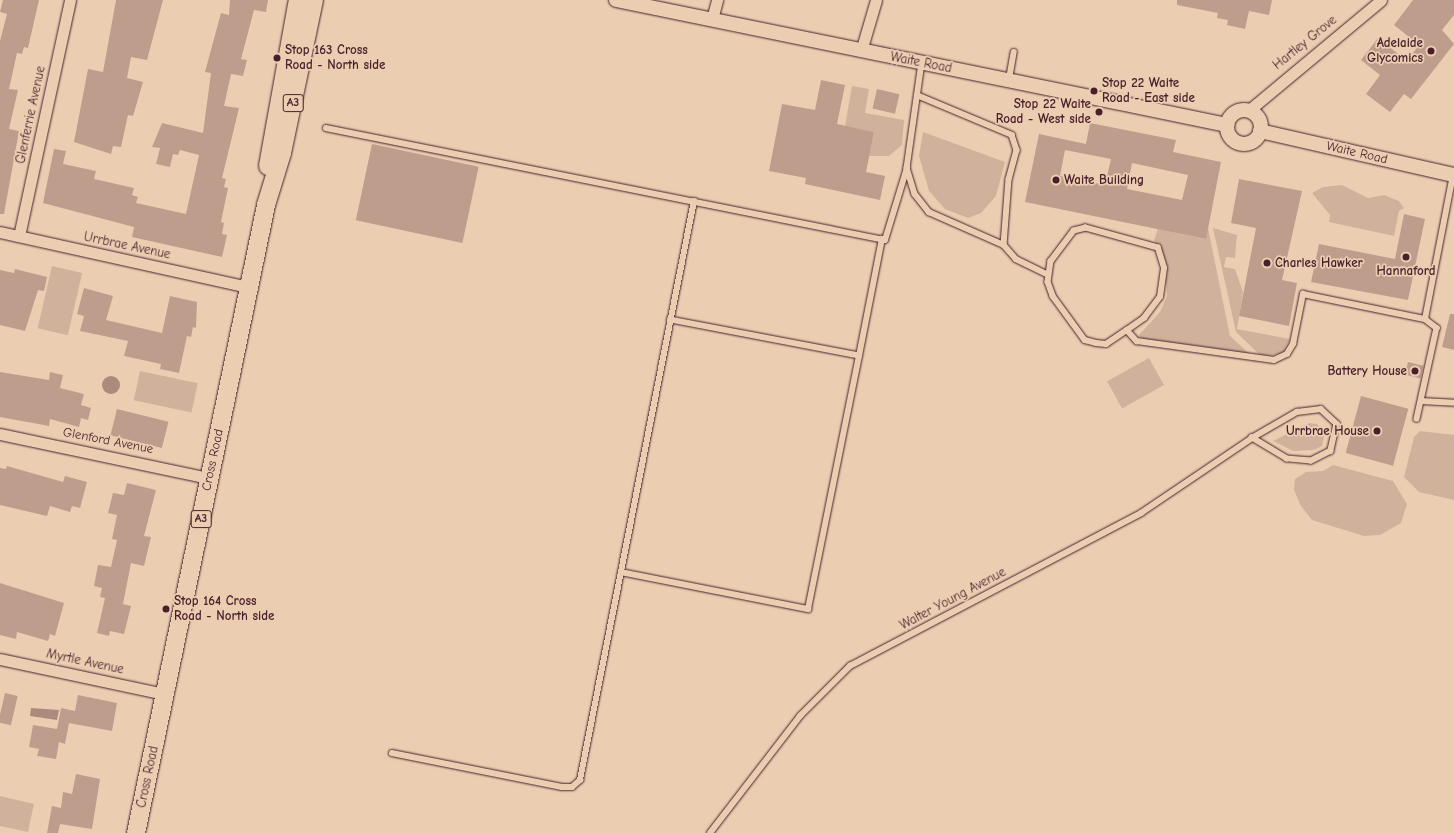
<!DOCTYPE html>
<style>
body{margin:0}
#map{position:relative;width:1454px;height:833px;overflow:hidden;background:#ebceb2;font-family:"Comic Neue",sans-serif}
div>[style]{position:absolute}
.green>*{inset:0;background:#d0b29c;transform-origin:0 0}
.water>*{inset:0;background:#ac8a7d}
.round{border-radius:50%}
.building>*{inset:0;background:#be9d8d;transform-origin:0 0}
.roads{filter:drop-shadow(0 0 1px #4a1f2b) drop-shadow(0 0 1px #4a1f2b)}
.service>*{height:5.5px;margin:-2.75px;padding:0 2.75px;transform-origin:2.75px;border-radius:2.75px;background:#ebceb2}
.minor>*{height:11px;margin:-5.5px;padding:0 5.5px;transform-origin:5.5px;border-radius:5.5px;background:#ebceb2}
.tertiary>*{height:14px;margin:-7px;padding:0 7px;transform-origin:7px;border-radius:7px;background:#ebceb2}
.tertiary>.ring{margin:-7px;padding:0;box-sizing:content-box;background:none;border:14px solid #ebceb2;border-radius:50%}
.trunk>*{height:18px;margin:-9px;padding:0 9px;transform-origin:9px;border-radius:9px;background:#ebceb2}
.dots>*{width:11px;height:11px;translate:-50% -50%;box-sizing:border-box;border:2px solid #ebceb2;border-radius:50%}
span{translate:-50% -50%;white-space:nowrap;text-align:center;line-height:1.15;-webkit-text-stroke:3.5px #ebceb2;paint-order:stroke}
.shield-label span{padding:1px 3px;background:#ebceb2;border:1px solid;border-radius:3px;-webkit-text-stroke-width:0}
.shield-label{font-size:12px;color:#4a1f2b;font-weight:700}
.street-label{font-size:13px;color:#4a1f2b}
.poi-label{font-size:13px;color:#4a1f2b;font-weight:700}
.right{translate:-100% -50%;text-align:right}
.left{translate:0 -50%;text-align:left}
</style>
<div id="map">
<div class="green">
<i style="clip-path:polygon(852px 86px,869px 89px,865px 113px,904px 120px,902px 145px,889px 156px,869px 156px,874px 132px,845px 126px)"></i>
<i style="clip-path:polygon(923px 132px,1005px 162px,996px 196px,981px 213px,968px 218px,945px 209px,929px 191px,919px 156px)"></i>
<i style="clip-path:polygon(1342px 185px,1368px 198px,1384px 195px,1399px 201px,1404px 208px,1399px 211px,1394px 236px,1329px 222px,1330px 215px,1312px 193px,1323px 187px)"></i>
<i style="clip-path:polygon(1208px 228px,1230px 336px,1252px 356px,1142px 339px,1139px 335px,1160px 312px,1167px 296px,1165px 263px,1154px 240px,1158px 229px,1205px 239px)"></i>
<i style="clip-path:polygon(1213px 228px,1237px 235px,1235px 258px,1226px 257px,1224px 267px,1235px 269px,1243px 292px,1237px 329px,1290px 339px,1283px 353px,1262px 357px,1236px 332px)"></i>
<i style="left:52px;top:266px;width:31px;height:64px;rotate:13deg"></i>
<i style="left:1149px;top:358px;width:31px;height:48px;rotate:61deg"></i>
<i style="left:140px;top:371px;width:59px;height:30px;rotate:12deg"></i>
<i style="clip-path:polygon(1309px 423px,1317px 424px,1325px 432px,1322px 446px,1314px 450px,1293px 451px,1273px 441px)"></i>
<i style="clip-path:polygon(1420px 431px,1454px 435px,1454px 500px,1419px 492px,1404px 477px,1414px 437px)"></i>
<i style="clip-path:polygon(1333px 465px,1393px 481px,1407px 504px,1401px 523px,1380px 535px,1364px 536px,1312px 520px,1301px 506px,1294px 490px,1295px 479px,1306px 472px,1323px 471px)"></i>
<i style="clip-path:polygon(0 796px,34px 804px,28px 832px,0 826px)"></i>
</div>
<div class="water">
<i class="round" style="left:102px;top:376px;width:18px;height:18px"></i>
<i style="clip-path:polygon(31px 708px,59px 710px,57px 720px,30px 716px)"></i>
</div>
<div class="building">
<i style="clip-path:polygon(3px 0,39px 0,28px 48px,24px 47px,22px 54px,17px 53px,9px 89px,18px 90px,9px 129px,19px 131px,4px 214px,0 214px,0 41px,7px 14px,0 12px)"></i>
<i style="clip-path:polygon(116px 0,163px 0,147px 60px,131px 57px,127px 78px,143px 82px,133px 116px,128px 115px,121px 147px,113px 146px,111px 154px,74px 142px,88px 69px,103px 72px)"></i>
<i style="clip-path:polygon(230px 0,268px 0,266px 12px,254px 10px,241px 59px,247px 60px,243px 76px,231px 74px,224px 106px,239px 108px,222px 178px,226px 179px,224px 187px,228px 188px,221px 222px,224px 223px,222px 234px,227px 235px,222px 257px,132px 237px,134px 227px,43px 203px,54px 149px,66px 151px,63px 164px,96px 171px,94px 179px,134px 188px,132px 195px,138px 197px,136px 203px,186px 214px,199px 155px,180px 150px,178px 155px,173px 154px,170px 167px,156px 164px,160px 148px,152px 147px,162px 123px,203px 133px,211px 73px,205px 72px,221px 13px,229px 15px)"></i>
<i style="clip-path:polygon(1177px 0,1272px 0,1269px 15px,1249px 11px,1245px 29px,1227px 25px,1228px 20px,1217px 18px,1218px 13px,1177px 5px)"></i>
<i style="clip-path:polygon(1413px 0,1454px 0,1454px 15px,1442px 30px,1454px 44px,1411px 99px,1404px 94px,1390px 112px,1366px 94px,1380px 75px,1361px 60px,1378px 38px,1407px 61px,1419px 45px,1394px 25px)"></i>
<i style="clip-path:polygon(821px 80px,845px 85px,837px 124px,874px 132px,866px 172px,885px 176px,880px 200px,805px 184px,806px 178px,769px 171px,782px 104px,815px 110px)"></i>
<i style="left:877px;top:89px;width:23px;height:20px;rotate:13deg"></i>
<i style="clip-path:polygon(evenodd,1090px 123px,1176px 140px,1173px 152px,1221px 162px,1206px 239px,1025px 202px,1039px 134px,1086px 144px,1090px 123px,1065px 150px,1111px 159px,1105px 185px,1060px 176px,1065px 150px,1090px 123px,1132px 163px,1188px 175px,1182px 200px,1127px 189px,1132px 163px)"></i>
<i style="left:372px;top:144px;width:109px;height:78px;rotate:12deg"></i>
<i style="clip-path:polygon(1239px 179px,1302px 191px,1282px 280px,1297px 283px,1289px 326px,1239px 316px,1256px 228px,1231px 223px)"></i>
<i style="clip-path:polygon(1404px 214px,1425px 219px,1408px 300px,1311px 282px,1319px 244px,1395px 259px)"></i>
<i style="clip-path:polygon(15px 269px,47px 277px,44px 291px,38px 290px,25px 331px,0 325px,0 270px,14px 273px)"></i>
<i style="clip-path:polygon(84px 288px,113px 296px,106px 320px,162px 333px,170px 296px,197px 302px,196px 328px,193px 327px,191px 337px,187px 336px,179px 373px,160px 369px,161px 364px,124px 356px,128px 341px,80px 331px,84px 316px,77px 314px)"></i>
<i style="clip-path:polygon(1450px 314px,1454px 314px,1454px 350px,1442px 347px)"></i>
<i style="left:1408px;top:362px;width:16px;height:13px;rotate:14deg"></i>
<i style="clip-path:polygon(0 372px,49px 380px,50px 372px,63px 375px,60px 388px,84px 394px,81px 405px,91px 408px,88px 420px,81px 418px,79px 427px,50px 419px,49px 426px,0 417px)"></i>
<i style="left:1361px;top:396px;width:49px;height:59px;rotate:15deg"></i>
<i style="left:117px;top:409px;width:53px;height:27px;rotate:14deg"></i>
<i style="clip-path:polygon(7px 466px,63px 482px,65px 476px,87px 482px,80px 508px,72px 506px,70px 512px,50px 506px,47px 516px,0 505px,0 468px,6px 469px)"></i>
<i style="clip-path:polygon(127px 483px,156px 490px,144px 536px,151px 537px,144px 566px,131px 563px,123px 604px,131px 606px,124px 634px,110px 631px,109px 636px,97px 633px,105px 598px,100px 597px,102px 588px,94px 586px,98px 565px,111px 567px,117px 540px,112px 539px,117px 515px,108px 513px,113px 493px,124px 495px)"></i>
<i style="clip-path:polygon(0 583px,64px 603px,55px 636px,50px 634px,48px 641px,17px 632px,16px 639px,0 635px)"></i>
<i style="left:5px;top:693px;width:13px;height:30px;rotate:13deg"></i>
<i style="clip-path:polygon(78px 695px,117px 703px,112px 731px,69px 723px,65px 744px,59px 742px,56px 759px,37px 756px,39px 749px,29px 747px,33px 725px,57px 729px,61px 708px,75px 711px)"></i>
<i style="clip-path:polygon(76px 774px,100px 779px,92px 829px,60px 824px,58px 833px,47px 833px,52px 806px,61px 808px,63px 792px,72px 794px)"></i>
</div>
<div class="roads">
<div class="service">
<i style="left:922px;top:63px;width:106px;rotate:98.1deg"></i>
<i style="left:907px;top:168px;width:27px;rotate:73deg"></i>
<i style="left:915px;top:194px;width:23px;rotate:52deg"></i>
<i style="left:929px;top:212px;width:82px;rotate:23.7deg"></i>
<i style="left:1004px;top:245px;width:18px;rotate:49deg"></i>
<i style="left:1016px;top:259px;width:34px;rotate:26deg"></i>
<i style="left:1009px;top:79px;width:27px;rotate:-80deg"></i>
<i style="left:917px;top:95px;width:103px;rotate:22.8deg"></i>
<i style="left:1012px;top:135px;width:16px;rotate:72deg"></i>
<i style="left:1017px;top:150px;width:30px;rotate:105deg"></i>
<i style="left:1009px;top:179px;width:66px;rotate:94.3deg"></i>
<i style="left:326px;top:128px;width:570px;rotate:11.33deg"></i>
<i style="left:885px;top:240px;width:75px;rotate:-73deg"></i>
<i style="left:1425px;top:319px;width:147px;rotate:-79deg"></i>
<i style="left:1127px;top:330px;width:21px;rotate:-35deg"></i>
<i style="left:1144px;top:318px;width:26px;rotate:-53deg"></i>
<i style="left:1160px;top:297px;width:29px;rotate:-82deg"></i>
<i style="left:1164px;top:268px;width:21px;rotate:-107deg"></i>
<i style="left:1158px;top:248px;width:75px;rotate:-164.5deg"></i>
<i style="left:1086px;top:228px;width:12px;rotate:166deg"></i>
<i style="left:1074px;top:231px;width:38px;rotate:127deg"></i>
<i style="left:1051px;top:261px;width:21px;rotate:98deg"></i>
<i style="left:1048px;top:282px;width:15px;rotate:70deg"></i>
<i style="left:1053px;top:296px;width:54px;rotate:54deg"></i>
<i style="left:1085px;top:340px;width:11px;rotate:15deg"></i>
<i style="left:1096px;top:343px;width:10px;rotate:6deg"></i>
<i style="left:1106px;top:344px;width:25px;rotate:-34deg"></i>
<i style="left:1127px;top:330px;width:15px;rotate:48deg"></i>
<i style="left:1137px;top:341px;width:138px;rotate:7.9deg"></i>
<i style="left:1274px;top:360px;width:14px;rotate:-25deg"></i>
<i style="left:1287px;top:354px;width:12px;rotate:-59deg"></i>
<i style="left:1293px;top:344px;width:51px;rotate:-78.7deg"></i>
<i style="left:1303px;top:294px;width:125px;rotate:11.6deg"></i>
<i style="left:1425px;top:319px;width:15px;rotate:37deg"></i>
<i style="left:1437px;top:328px;width:93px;rotate:102.4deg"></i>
<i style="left:859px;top:356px;width:119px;rotate:-78.9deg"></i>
<i style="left:1421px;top:401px;width:33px;rotate:3deg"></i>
<i style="left:621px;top:572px;width:191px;rotate:11.2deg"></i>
<i style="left:808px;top:609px;width:258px;rotate:-78.6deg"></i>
<i style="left:859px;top:356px;width:192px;rotate:-169.2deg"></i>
<i style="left:392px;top:753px;width:173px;rotate:11.3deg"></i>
<i style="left:562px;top:787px;width:10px"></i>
<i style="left:572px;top:787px;width:11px;rotate:-41deg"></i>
<i style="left:580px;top:780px;width:590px;rotate:-78.86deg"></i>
<i style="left:710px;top:833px;width:148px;rotate:-52.4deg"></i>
<i style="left:800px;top:716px;width:71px;rotate:-45deg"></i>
<i style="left:850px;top:666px;width:329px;rotate:-27.7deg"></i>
<i style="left:1141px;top:513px;width:134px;rotate:-34deg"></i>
<i style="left:1252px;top:438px;width:52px;rotate:-30deg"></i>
<i style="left:1297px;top:412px;width:24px;rotate:-7deg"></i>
<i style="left:1321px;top:409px;width:22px;rotate:43deg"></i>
<i style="left:1337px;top:424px;width:28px;rotate:103deg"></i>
<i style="left:1331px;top:451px;width:22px;rotate:153deg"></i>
<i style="left:1311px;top:461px;width:24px;rotate:-175deg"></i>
<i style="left:1287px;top:459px;width:41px;rotate:-149deg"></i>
</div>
<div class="minor">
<i style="left:712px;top:19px;width:20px;rotate:-75deg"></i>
<i style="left:861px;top:51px;width:53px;rotate:-73.6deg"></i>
<i style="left:1248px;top:111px;width:173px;rotate:-39.8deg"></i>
<i style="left:0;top:232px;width:255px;rotate:12.5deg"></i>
<i style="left:19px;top:236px;width:241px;rotate:-77.8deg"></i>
<i style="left:0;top:434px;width:214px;rotate:11.9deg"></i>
<i style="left:0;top:659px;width:169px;rotate:12deg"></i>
</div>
<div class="tertiary">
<i style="left:616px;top:0;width:624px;rotate:11.56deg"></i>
<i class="ring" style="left:1227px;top:110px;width:20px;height:20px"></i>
<i style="left:1260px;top:131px;width:199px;rotate:12.8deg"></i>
</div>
<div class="trunk">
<i style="left:268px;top:166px;width:169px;rotate:-79.8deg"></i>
<i style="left:136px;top:833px;width:641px;rotate:-78.3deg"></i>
<i style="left:266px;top:205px;width:54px;rotate:-72.9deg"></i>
<i style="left:282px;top:153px;width:156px;rotate:-78.2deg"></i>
</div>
</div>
<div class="dots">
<i style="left:1431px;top:51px;background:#4a1f2b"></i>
<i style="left:277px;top:58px;background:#4a1f2b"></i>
<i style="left:1094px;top:91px;background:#4a1f2b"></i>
<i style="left:1099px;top:112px;background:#4a1f2b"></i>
<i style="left:1056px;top:180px;background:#4a1f2b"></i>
<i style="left:1406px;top:257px;background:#4a1f2b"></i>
<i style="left:1267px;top:263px;background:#4a1f2b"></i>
<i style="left:1415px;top:371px;background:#4a1f2b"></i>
<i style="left:1377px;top:431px;background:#4a1f2b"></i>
<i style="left:166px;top:609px;background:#4a1f2b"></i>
</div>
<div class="shield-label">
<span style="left:293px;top:103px">A3</span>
<span style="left:201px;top:519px">A3</span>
</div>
<div class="street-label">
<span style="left:1305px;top:43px;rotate:-39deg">Hartley Grove</span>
<span style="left:921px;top:63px;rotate:11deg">Waite Road</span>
<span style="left:31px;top:115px;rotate:-78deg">Glenferrie Avenue</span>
<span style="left:1357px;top:153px;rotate:13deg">Waite Road</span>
<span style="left:127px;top:246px;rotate:12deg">Urrbrae Avenue</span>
<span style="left:108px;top:441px;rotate:11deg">Glenford Avenue</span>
<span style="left:213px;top:460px;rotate:-78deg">Cross Road</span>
<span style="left:953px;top:599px;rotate:-28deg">Walter Young Avenue</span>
<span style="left:85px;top:662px;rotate:12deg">Myrtle Avenue</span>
<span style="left:148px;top:777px;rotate:-78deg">Cross Road</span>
</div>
<div class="poi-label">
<span class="right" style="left:1423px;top:51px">Adelaide<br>Glycomics</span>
<span class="left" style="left:285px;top:58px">Stop 163 Cross<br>Road - North side</span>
<span class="left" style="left:1102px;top:91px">Stop 22 Waite<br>Road - East side</span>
<span class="right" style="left:1091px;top:112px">Stop 22 Waite<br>Road - West side</span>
<span class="left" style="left:1064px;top:180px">Waite Building</span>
<span class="left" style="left:1275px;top:263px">Charles Hawker</span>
<span style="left:1406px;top:271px">Hannaford</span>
<span class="right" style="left:1407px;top:371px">Battery House</span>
<span class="right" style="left:1369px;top:431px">Urrbrae House</span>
<span class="left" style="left:174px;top:609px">Stop 164 Cross<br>Road - North side</span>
</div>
</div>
